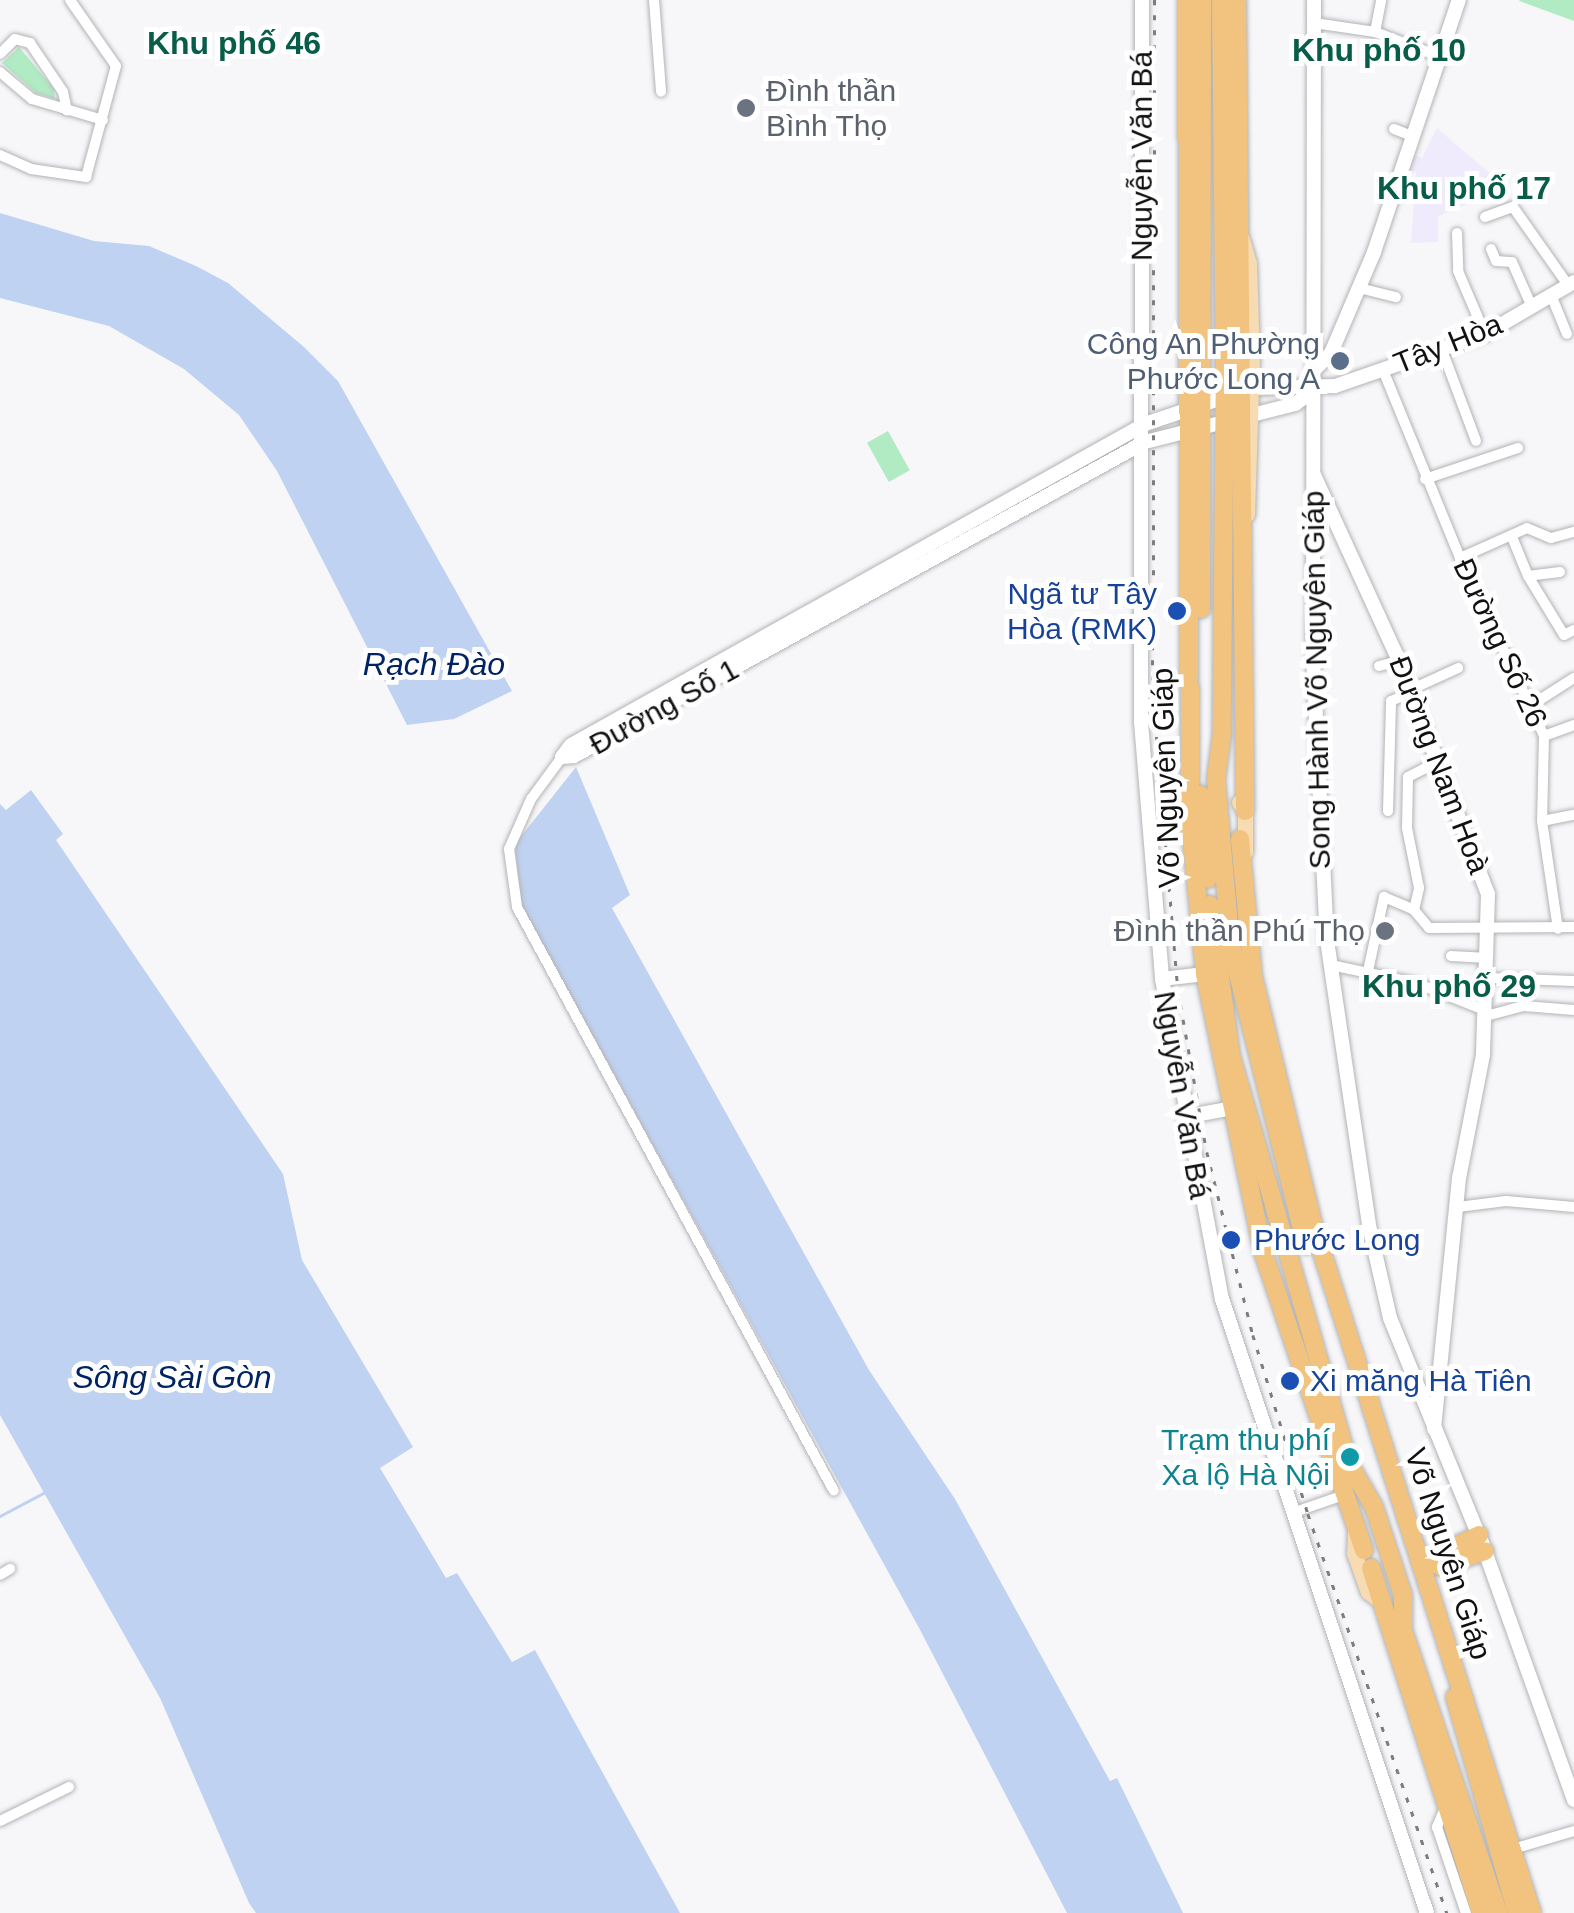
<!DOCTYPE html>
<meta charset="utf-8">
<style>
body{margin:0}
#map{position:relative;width:1574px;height:1913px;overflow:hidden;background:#f7f7fa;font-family:Arial,sans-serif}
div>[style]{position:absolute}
.education>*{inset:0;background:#f0ebfc}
.green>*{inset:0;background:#b1ebc4;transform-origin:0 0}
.water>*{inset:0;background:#c0d2f1}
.stream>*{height:2.5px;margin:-1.25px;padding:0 1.25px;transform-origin:1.25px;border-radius:1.25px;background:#c0d2f1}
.roads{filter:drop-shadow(0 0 2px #b2b3b5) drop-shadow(0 0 2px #b2b3b5)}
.street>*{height:10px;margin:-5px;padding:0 5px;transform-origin:5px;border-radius:5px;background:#fff}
.secondary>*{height:14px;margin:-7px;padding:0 7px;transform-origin:7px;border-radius:7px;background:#fff}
.primary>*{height:15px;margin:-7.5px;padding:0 7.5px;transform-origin:7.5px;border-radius:7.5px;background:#f7dbb2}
.highway>*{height:18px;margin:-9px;padding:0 9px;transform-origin:9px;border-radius:9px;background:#f2c37e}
.rail>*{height:2.5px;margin-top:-1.25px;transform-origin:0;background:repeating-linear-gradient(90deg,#7d7d7f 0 5px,transparent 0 15px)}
.dots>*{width:28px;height:28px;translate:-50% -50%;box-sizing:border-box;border:5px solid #fff;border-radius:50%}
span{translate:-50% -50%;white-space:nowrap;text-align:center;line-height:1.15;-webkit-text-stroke:10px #fff;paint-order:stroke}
.worship-label{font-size:30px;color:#5b616d}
.left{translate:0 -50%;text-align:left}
.right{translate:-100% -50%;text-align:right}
.street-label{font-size:30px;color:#111112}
.service-label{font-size:30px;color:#4e5e75}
.transit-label{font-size:30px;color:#164399}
.culture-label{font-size:30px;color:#0d838f}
.neighbourhood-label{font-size:32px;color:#085d49;font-weight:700}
.water-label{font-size:32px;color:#002363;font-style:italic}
</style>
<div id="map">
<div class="education">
<i style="clip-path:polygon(1437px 128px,1507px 188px,1438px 216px,1438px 242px,1411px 243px,1416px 172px,1403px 166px,1408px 153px,1422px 158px)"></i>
</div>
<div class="green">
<i style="clip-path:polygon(1574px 0,1574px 21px,1519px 1px,1520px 0)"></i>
<i style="clip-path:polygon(19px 47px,54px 89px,55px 99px,36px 93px,2px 63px)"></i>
<i style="left:888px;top:431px;width:45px;height:24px;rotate:61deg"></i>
</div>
<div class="water">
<i style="clip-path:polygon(0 213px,94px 241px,149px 246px,196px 266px,228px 283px,304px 347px,338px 381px,512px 691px,454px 719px,407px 725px,277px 471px,239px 415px,184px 369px,109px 326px,0 298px)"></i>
<i style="clip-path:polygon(576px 767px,630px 895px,612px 908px,869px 1370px,955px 1499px,1110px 1781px,1117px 1778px,1183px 1913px,1067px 1913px,918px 1626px,520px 904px,515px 844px)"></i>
<i style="clip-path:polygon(31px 790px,63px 834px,56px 840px,283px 1174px,302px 1260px,413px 1447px,380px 1468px,446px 1578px,457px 1573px,512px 1662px,535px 1650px,680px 1913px,256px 1913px,249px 1903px,160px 1698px,0 1415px,0 804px,6px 810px)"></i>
</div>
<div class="stream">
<i style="left:0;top:1516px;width:53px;rotate:-28deg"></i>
</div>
<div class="roads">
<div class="street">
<i style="left:654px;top:0;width:92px;rotate:85.6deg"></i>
<i style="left:1314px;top:23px;width:62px;rotate:8.4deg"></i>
<i style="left:1375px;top:32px;width:67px;rotate:20.9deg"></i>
<i style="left:1375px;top:32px;width:33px;rotate:-79deg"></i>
<i style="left:0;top:54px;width:21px;rotate:-45deg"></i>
<i style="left:15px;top:39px;width:16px;rotate:15deg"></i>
<i style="left:30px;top:43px;width:59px;rotate:56deg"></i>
<i style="left:63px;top:92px;width:19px;rotate:78deg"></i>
<i style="left:0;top:72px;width:42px;rotate:40.2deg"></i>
<i style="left:32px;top:99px;width:74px;rotate:16.5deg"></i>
<i style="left:1394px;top:129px;width:17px;rotate:21deg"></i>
<i style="left:0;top:155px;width:34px;rotate:24deg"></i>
<i style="left:31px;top:169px;width:56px;rotate:8.3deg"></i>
<i style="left:86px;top:177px;width:115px;rotate:-74.9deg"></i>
<i style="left:116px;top:66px;width:80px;rotate:-124.9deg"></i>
<i style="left:1485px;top:217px;width:30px;rotate:-20deg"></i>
<i style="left:1513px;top:207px;width:95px;rotate:54.8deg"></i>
<i style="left:1457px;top:233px;width:38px;rotate:88deg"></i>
<i style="left:1458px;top:271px;width:69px;rotate:66.8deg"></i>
<i style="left:1491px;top:249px;width:13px;rotate:67deg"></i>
<i style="left:1496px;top:261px;width:16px;rotate:4deg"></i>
<i style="left:1512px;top:262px;width:49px;rotate:66deg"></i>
<i style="left:1359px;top:288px;width:38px;rotate:14deg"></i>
<i style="left:1551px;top:295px;width:42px;rotate:67.7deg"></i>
<i style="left:1442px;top:350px;width:97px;rotate:69.5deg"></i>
<i style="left:1383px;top:370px;width:203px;rotate:67.7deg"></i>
<i style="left:1460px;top:558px;width:197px;rotate:64.7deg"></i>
<i style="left:1544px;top:736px;width:85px;rotate:91.3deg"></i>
<i style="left:1542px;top:821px;width:109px;rotate:81.6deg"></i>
<i style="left:1425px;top:479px;width:98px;rotate:-18.4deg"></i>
<i style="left:1512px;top:537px;width:42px;rotate:67.7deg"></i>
<i style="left:1460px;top:558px;width:73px;rotate:-24.1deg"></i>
<i style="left:1527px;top:528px;width:26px;rotate:23deg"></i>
<i style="left:1551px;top:538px;width:24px;rotate:-15deg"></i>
<i style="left:1560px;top:572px;width:32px;rotate:173deg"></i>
<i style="left:1528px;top:576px;width:69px;rotate:58.6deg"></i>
<i style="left:1564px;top:635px;width:11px;rotate:-27deg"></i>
<i style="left:1379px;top:666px;width:21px;rotate:-14deg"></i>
<i style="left:1410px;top:690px;width:53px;rotate:-24.6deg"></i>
<i style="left:1530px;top:706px;width:52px;rotate:-32.5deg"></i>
<i style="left:1544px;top:736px;width:32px;rotate:-20deg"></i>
<i style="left:562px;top:757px;width:52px;rotate:126.4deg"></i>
<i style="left:531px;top:799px;width:55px;rotate:113.7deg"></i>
<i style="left:509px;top:849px;width:59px;rotate:82.1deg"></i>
<i style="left:517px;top:907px;width:664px;rotate:61.51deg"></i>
<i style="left:1388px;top:811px;width:110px;rotate:-88.4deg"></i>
<i style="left:1391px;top:701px;width:23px;rotate:-23deg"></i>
<i style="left:1542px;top:821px;width:33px;rotate:-11deg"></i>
<i style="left:1414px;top:910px;width:23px;rotate:-77deg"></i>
<i style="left:1419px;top:888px;width:61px;rotate:-101.3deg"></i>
<i style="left:1407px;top:828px;width:51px;rotate:-88.9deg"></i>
<i style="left:1408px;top:777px;width:34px;rotate:-27deg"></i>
<i style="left:1451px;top:956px;width:37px;rotate:3deg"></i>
<i style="left:1331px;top:965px;width:87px;rotate:12deg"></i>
<i style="left:1416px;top:983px;width:76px;rotate:21.5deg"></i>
<i style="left:1368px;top:971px;width:76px;rotate:-77.8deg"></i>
<i style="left:1384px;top:897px;width:33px;rotate:23deg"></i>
<i style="left:1414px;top:910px;width:23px;rotate:50deg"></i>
<i style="left:1429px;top:928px;width:145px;rotate:-0.4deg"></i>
<i style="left:1488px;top:978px;width:86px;rotate:2deg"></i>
<i style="left:1486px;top:1016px;width:39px;rotate:-15deg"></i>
<i style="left:1524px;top:1006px;width:50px;rotate:4.6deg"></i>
<i style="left:1458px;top:1207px;width:48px;rotate:-7.1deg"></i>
<i style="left:1506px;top:1201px;width:68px;rotate:5deg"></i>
<i style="left:1292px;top:1513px;width:55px;rotate:-19.1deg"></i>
<i style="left:0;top:1575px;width:12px;rotate:-31deg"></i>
<i style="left:1445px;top:1808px;width:21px;rotate:113deg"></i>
<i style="left:1437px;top:1827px;width:91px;rotate:71.4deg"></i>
<i style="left:0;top:1821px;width:77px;rotate:-26.2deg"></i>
<i style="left:1513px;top:1849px;width:64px;rotate:-16.4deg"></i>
</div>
<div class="secondary">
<i style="left:1142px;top:0;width:722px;rotate:90.08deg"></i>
<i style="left:1141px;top:722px;width:258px;rotate:85.3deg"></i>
<i style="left:1162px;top:979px;width:326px;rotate:79.4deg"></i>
<i style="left:1222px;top:1299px;width:647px;rotate:71.54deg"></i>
<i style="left:1314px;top:0;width:656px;rotate:90.09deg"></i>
<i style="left:1313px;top:656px;width:284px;rotate:87.2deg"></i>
<i style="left:1327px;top:940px;width:293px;rotate:81.6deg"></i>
<i style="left:1370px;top:1230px;width:90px;rotate:77.2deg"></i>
<i style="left:1390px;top:1318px;width:243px;rotate:67.8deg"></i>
<i style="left:1482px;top:1543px;width:273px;rotate:70.3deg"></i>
<i style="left:1314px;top:370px;width:24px;rotate:-45deg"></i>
<i style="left:1331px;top:353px;width:110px;rotate:-66.9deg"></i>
<i style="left:1374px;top:252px;width:266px;rotate:-71.4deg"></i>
<i style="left:1314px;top:475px;width:205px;rotate:65.4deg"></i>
<i style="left:1399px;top:661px;width:249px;rotate:69.1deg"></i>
<i style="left:1488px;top:894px;width:161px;rotate:91.8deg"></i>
<i style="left:1483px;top:1055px;width:125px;rotate:101deg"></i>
<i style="left:1459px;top:1178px;width:252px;rotate:95.7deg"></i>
<i style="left:562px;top:757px;width:15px;rotate:-53deg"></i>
<i style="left:571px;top:745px;width:658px;rotate:-29.22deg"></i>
<i style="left:1145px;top:424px;width:113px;rotate:-18.6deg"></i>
<i style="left:1252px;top:388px;width:83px;rotate:-1.4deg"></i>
<i style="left:1335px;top:386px;width:159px;rotate:-19.1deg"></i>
<i style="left:1485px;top:334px;width:103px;rotate:-30.3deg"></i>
<i style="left:562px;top:757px;width:12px;rotate:-5deg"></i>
<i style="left:574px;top:756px;width:652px;rotate:-28.81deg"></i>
<i style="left:1145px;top:442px;width:155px;rotate:-14.2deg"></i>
<i style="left:1295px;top:404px;width:26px;rotate:-36deg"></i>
<i style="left:1162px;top:979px;width:43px;rotate:-6.6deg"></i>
<i style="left:1184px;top:1117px;width:56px;rotate:-10.3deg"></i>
</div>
<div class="primary">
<i style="left:1242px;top:239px;width:25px;rotate:74deg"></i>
<i style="left:1249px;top:263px;width:93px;rotate:88.2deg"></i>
<i style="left:1252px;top:356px;width:158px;rotate:91.8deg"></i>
<i style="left:1239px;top:802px;width:11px;rotate:56deg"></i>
<i style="left:1245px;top:811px;width:41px;rotate:90deg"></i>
<i style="left:1355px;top:1530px;width:23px;rotate:92deg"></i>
<i style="left:1354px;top:1553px;width:41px;rotate:70.3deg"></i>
<i style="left:1368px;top:1592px;width:19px;rotate:35deg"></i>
</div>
<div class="highway">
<i style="left:1187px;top:0;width:820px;rotate:89.79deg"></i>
<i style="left:1190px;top:820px;width:155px;rotate:84.4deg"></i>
<i style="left:1205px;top:974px;width:284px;rotate:78.2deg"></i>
<i style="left:1263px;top:1252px;width:315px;rotate:71.3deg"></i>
<i style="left:1221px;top:0;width:356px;rotate:89.4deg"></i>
<i style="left:1225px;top:356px;width:377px;rotate:90.5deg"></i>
<i style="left:1222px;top:733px;width:47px;rotate:97.3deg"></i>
<i style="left:1216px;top:780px;width:148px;rotate:84.9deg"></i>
<i style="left:1237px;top:0;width:811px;rotate:89.43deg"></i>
<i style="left:1201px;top:609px;width:609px;rotate:-89.91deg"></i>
<i style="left:1201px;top:795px;width:84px;rotate:85.2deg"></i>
<i style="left:1240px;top:839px;width:138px;rotate:84.6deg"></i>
<i style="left:1253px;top:976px;width:255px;rotate:76.4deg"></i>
<i style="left:1313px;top:1224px;width:723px;rotate:72.37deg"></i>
<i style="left:1210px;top:905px;width:152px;rotate:82.1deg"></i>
<i style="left:1231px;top:1056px;width:407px;rotate:73.9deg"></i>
<i style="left:1231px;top:946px;width:308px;rotate:75.9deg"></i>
<i style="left:1352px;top:1469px;width:44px;rotate:59.9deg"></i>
<i style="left:1374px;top:1507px;width:93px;rotate:71.8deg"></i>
<i style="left:1403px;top:1595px;width:35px;rotate:90deg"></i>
<i style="left:1403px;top:1630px;width:299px;rotate:71.4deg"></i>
<i style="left:1479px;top:1535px;width:60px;rotate:154.3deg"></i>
<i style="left:1425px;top:1561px;width:16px;rotate:18deg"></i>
<i style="left:1440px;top:1566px;width:47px;rotate:-18.4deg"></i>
<i style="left:1371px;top:1568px;width:362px;rotate:72.3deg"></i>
<i style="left:1455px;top:1697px;width:225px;rotate:74deg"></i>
</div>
</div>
<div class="rail">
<i style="left:1155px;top:0;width:692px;rotate:90.17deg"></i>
<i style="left:1153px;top:692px;width:299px;rotate:85.2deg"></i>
<i style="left:1178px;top:990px;width:165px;rotate:79.9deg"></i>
<i style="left:1207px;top:1152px;width:189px;rotate:75.9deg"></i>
<i style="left:1253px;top:1335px;width:187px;rotate:72.9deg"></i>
<i style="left:1308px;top:1514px;width:423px;rotate:70.8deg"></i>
</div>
<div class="dots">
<i style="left:746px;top:108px;background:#6b7280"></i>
<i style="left:1340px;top:361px;background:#5c6f8a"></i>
<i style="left:1177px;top:611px;background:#1a4fb4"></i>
<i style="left:1385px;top:931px;background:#6b7280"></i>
<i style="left:1231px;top:1240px;background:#1a4fb4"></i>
<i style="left:1290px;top:1381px;background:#1a4fb4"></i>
<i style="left:1350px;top:1457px;background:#0f9aa8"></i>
</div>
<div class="worship-label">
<span class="left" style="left:766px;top:108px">Đình thần<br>Bình Thọ</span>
<span class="right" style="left:1365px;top:931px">Đình thần Phú Thọ</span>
</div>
<div class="street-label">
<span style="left:1142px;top:156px;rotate:-90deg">Nguyễn Văn Bá</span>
<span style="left:1448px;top:344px;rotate:-22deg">Tây Hòa</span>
<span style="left:1500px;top:643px;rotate:65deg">Đường Số 26</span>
<span style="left:1317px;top:680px;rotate:-91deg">Song Hành Võ Nguyên Giáp</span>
<span style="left:664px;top:707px;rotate:-29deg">Đường Số 1</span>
<span style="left:1439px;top:765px;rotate:69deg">Đường Nam Hoà</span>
<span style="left:1166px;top:778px;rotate:-92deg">Võ Nguyên Giáp</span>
<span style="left:1182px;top:1095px;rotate:80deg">Nguyễn Văn Bá</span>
<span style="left:1448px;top:1554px;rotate:72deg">Võ Nguyên Giáp</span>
</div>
<div class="service-label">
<span class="right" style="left:1320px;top:361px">Công An Phường<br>Phước Long A</span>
</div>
<div class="transit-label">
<span class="right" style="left:1157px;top:611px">Ngã tư Tây<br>Hòa (RMK)</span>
<span class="left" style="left:1254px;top:1240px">Phước Long</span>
<span class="left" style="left:1310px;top:1381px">Xi măng Hà Tiên</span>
</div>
<div class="culture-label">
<span class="right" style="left:1330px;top:1457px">Trạm thu phí<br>Xa lộ Hà Nội</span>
</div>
<div class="neighbourhood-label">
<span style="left:234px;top:43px">Khu phố 46</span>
<span style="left:1379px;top:50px">Khu phố 10</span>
<span style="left:1464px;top:188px">Khu phố 17</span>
<span style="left:1449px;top:986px">Khu phố 29</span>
</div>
<div class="water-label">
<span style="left:434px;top:664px">Rạch Đào</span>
<span style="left:172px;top:1377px">Sông Sài Gòn</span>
</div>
</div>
